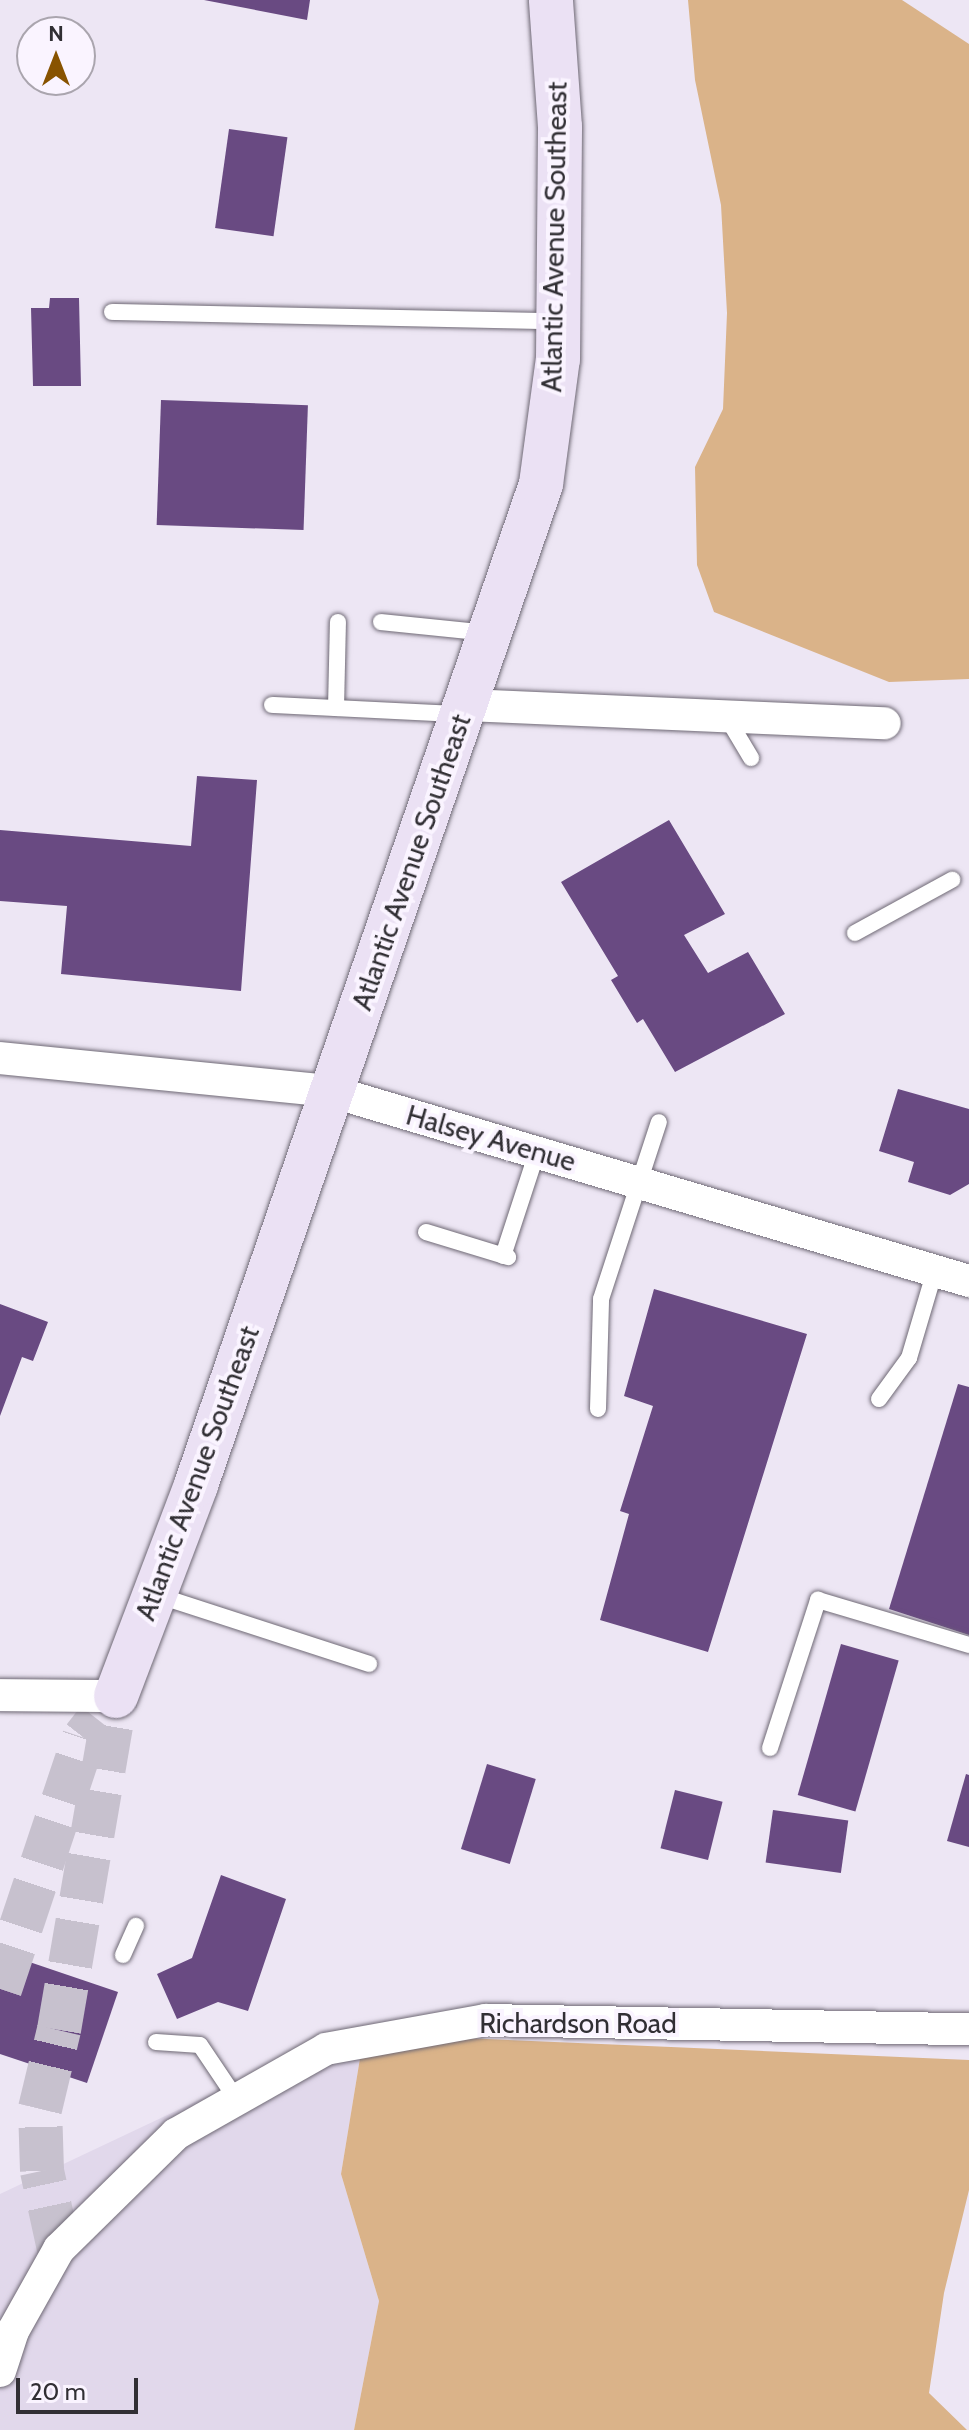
<!DOCTYPE html>
<style>
body{margin:0}
#map{position:relative;width:969px;height:2430px;overflow:hidden;background:#ede6f4;font-family:Cabin,sans-serif}
div>[style]{position:absolute}
.built>*{inset:0;background:#e1d8eb}
.green>*{inset:0;background:#dab389}
.building>*{inset:0;background:#694a82;transform-origin:0 0}
.secondary-tunnel>*{height:44px;margin-top:-22px;transform-origin:0;background:repeating-linear-gradient(90deg,#c7c1ce 0 44px,transparent 0 66px)}
.roads{filter:drop-shadow(0 0 2px #6f6975) drop-shadow(0 0 2px #6f6975)}
.lane>*{height:16px;margin:-8px;padding:0 8px;transform-origin:8px;border-radius:8px;background:#fff}
.street>*{height:32px;margin:-16px;padding:0 16px;transform-origin:16px;border-radius:16px;background:#fff}
.secondary>*{height:44px;margin:-22px;padding:0 22px;transform-origin:22px;border-radius:22px;background:#ebe1f4}
span{translate:-50% -50%;white-space:nowrap;text-align:center;line-height:1.15;-webkit-text-stroke:8px #faf4ff;paint-order:stroke}
.street-label{font-size:28px;color:#312f34}
.north{position:absolute;left:16px;top:16px;width:80px;height:80px;box-sizing:border-box;background:#faf4ff;border:2px solid #aaa5ae;border-radius:50%;rotate:0deg;font-size:22px;font-weight:700;line-height:32px;text-align:center;color:#312f34}
.north::after{content:'';display:block;margin:auto;width:28px;height:36px;background:#885300;clip-path:polygon(50% 0,100% 100%,50% 72%,0 100%)}
.scale{position:absolute;left:16px;top:2378px;width:122px;height:36px;box-sizing:border-box;border:4px solid #312f34;border-top:0;padding-left:10px;font-size:24px;line-height:28px;white-space:nowrap;color:#312f34;-webkit-text-stroke:6px #faf4ff;paint-order:stroke}
</style>
<div id="map">
<div class="built">
<i style="clip-path:polygon(363px 2040px,341px 2174px,379px 2301px,354px 2430px,0 2430px,0 2194px,216px 2092px,293px 2060px)"></i>
</div>
<div class="green">
<i style="clip-path:polygon(688px 0,902px 0,969px 44px,969px 679px,889px 682px,714px 612px,697px 565px,695px 467px,723px 409px,727px 313px,721px 205px,695px 80px)"></i>
<i style="clip-path:polygon(393px 2035px,969px 2060px,969px 2190px,944px 2293px,929px 2393px,967px 2430px,354px 2430px,379px 2301px,341px 2174px,363px 2040px)"></i>
</div>
<div class="building">
<i style="clip-path:polygon(204px 0,310px 0,307px 20px)"></i>
<i style="left:229px;top:129px;width:59px;height:100px;rotate:8deg"></i>
<i style="clip-path:polygon(50px 298px,79px 298px,81px 386px,33px 386px,31px 308px,49px 308px)"></i>
<i style="left:161px;top:400px;width:147px;height:125px;rotate:2deg"></i>
<i style="clip-path:polygon(197px 776px,257px 780px,241px 991px,61px 974px,67px 906px,0 901px,0 830px,191px 846px)"></i>
<i style="clip-path:polygon(669px 820px,725px 914px,684px 935px,708px 973px,748px 952px,785px 1014px,675px 1072px,643px 1019px,637px 1023px,611px 980px,618px 976px,561px 882px)"></i>
<i style="clip-path:polygon(898px 1089px,969px 1109px,969px 1184px,950px 1195px,908px 1182px,914px 1162px,879px 1151px)"></i>
<i style="clip-path:polygon(654px 1289px,807px 1334px,708px 1652px,600px 1620px,629px 1514px,620px 1511px,653px 1406px,624px 1396px)"></i>
<i style="clip-path:polygon(0 1304px,48px 1322px,33px 1361px,22px 1357px,0 1416px)"></i>
<i style="clip-path:polygon(958px 1384px,969px 1387px,969px 1635px,889px 1609px)"></i>
<i style="left:841px;top:1644px;width:60px;height:157px;rotate:16deg"></i>
<i style="left:487px;top:1764px;width:51px;height:89px;rotate:17deg"></i>
<i style="clip-path:polygon(966px 1774px,969px 1775px,969px 1847px,947px 1841px)"></i>
<i style="left:675px;top:1790px;width:49px;height:60px;rotate:14deg"></i>
<i style="left:773px;top:1810px;width:76px;height:53px;rotate:8deg"></i>
<i style="clip-path:polygon(221px 1875px,286px 1899px,248px 2011px,218px 2002px,177px 2019px,157px 1974px,192px 1958px)"></i>
<i style="clip-path:polygon(0 1952px,118px 1992px,87px 2083px,0 2054px)"></i>
</div>
<div class="secondary-tunnel">
<i style="left:0;top:1989px;width:265px;rotate:-71.5deg"></i>
<i style="left:84px;top:1738px;width:23px;rotate:-52deg"></i>
<i style="left:59px;top:2249px;width:80px;rotate:-102.3deg"></i>
<i style="left:42px;top:2171px;width:62px;rotate:-91.8deg"></i>
<i style="left:40px;top:2109px;width:81px;rotate:-76.5deg"></i>
<i style="left:59px;top:2030px;width:339px;rotate:-80.3deg"></i>
</div>
<div class="roads">
<div class="lane">
<i style="left:112px;top:312px;width:445px;rotate:1.2deg"></i>
<i style="left:381px;top:622px;width:107px;rotate:5.9deg"></i>
<i style="left:272px;top:705px;width:186px;rotate:2.8deg"></i>
<i style="left:336px;top:708px;width:86px;rotate:-88.7deg"></i>
<i style="left:726px;top:716px;width:49px;rotate:59.2deg"></i>
<i style="left:855px;top:933px;width:111px;rotate:-28.7deg"></i>
<i style="left:426px;top:1232px;width:86px;rotate:17deg"></i>
<i style="left:503px;top:1256px;width:109px;rotate:-71.9deg"></i>
<i style="left:879px;top:1399px;width:51px;rotate:-53.8deg"></i>
<i style="left:909px;top:1358px;width:92px;rotate:-73.5deg"></i>
<i style="left:598px;top:1409px;width:110px;rotate:-88.4deg"></i>
<i style="left:601px;top:1299px;width:186px;rotate:-71.9deg"></i>
<i style="left:157px;top:1595px;width:223px;rotate:18deg"></i>
<i style="left:770px;top:1748px;width:156px;rotate:-72deg"></i>
<i style="left:818px;top:1600px;width:158px;rotate:16.6deg"></i>
<i style="left:123px;top:1955px;width:32px;rotate:-66deg"></i>
<i style="left:156px;top:2042px;width:44px;rotate:3.9deg"></i>
<i style="left:200px;top:2045px;width:63px;rotate:56.1deg"></i>
</div>
<div class="street">
<i style="left:466px;top:705px;width:419px;rotate:2.5deg"></i>
<i style="left:0;top:1058px;width:332px;rotate:5.7deg"></i>
<i style="left:330px;top:1091px;width:667px;rotate:16.56deg"></i>
<i style="left:0;top:1695px;width:116px;rotate:0.5deg"></i>
<i style="left:0;top:2371px;width:42px;rotate:-72deg"></i>
<i style="left:13px;top:2331px;width:94px;rotate:-60.7deg"></i>
<i style="left:59px;top:2249px;width:164px;rotate:-44.5deg"></i>
<i style="left:176px;top:2134px;width:172px;rotate:-29.5deg"></i>
<i style="left:326px;top:2049px;width:162px;rotate:-10.3deg"></i>
<i style="left:485px;top:2020px;width:484px;rotate:1.1deg"></i>
</div>
<div class="secondary">
<i style="left:116px;top:1696px;width:226px;rotate:-69.2deg"></i>
<i style="left:196px;top:1485px;width:1059px;rotate:-70.98deg"></i>
<i style="left:541px;top:484px;width:126px;rotate:-82.3deg"></i>
<i style="left:558px;top:359px;width:232px;rotate:-89.5deg"></i>
<i style="left:560px;top:127px;width:127px;rotate:-94.1deg"></i>
</div>
</div>
<div class="street-label">
<span style="left:554px;top:237px;rotate:-89deg">Atlantic Avenue Southeast</span>
<span style="left:411px;top:862px;rotate:-71deg">Atlantic Avenue Southeast</span>
<span style="left:491px;top:1138px;rotate:16deg">Halsey Avenue</span>
<span style="left:197px;top:1473px;rotate:-70deg">Atlantic Avenue Southeast</span>
<span style="left:578px;top:2023px">Richardson Road</span>
</div>
<div class="north">N</div>
<div class="scale">20 m</div>
</div>
